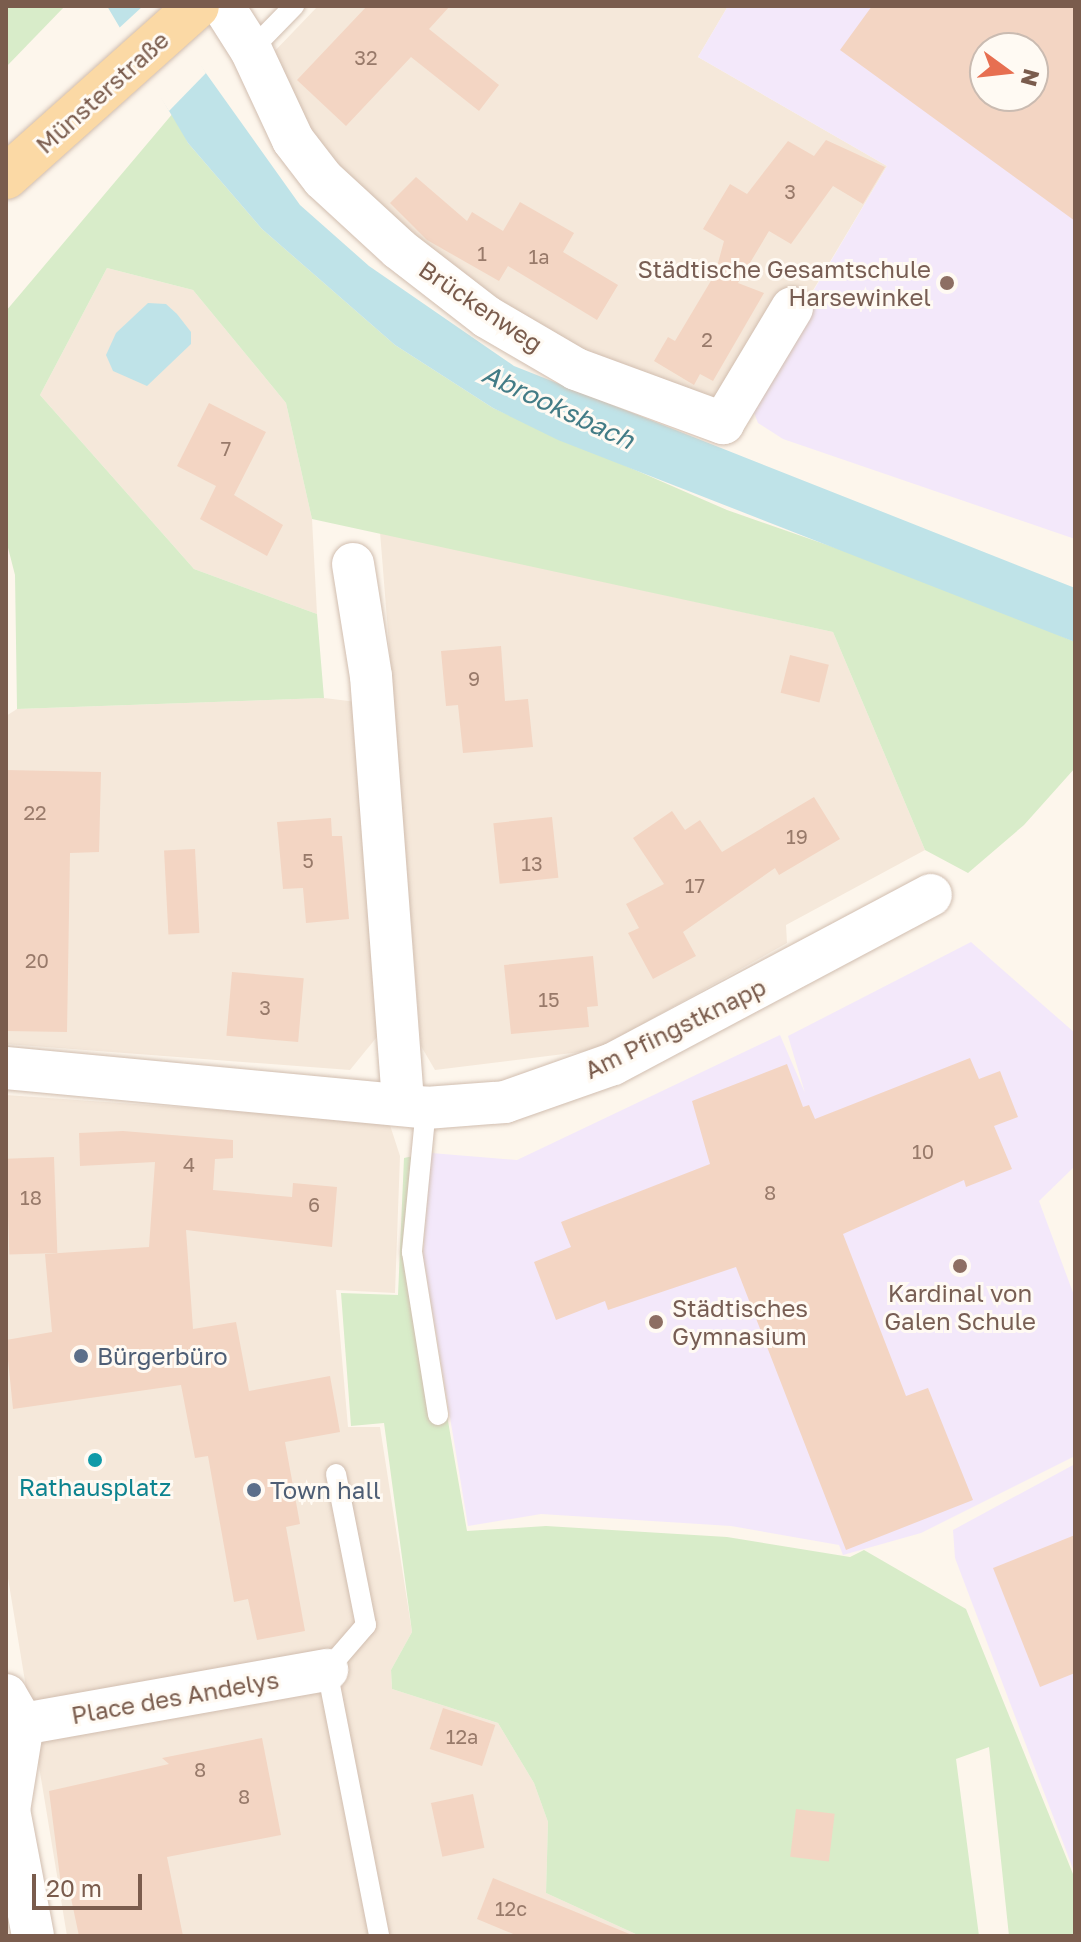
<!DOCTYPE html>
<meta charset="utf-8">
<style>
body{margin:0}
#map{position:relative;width:1081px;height:1942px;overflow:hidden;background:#fdf6ec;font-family:"Golos Text",sans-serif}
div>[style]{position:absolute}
.residential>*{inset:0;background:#f5e8da}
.education>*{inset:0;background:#f3e8fa}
.green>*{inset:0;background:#d8ecc9}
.water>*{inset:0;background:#bfe3e8}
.pier>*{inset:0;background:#fdf6ec}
.building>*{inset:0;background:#f3d5c3;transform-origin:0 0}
.roads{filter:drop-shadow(0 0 2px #d1beb0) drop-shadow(0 0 2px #d1beb0)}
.service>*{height:20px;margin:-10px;padding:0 10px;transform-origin:10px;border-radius:10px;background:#fff}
.minor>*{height:42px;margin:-21px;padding:0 21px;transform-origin:21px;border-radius:21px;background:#fff}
.primary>*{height:44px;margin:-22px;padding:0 22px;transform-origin:22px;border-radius:22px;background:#fbd9a5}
.dots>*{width:22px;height:22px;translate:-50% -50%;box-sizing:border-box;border:4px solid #fffaf3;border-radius:50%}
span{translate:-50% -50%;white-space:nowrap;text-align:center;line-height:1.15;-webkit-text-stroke:6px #fffaf3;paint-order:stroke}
.number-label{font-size:20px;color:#987a6a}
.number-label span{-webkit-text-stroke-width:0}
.street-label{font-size:24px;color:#7a5c4d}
.education-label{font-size:24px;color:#785e54}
.right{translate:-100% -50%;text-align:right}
.left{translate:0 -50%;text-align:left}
.service-label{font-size:24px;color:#4e5e75}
.culture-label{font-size:24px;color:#0d838f}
.water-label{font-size:26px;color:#437c86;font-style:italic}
.frame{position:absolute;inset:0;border:8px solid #7a5c4d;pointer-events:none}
.north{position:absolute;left:969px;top:32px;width:80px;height:80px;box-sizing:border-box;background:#fffaf3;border:2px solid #cabbb1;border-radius:50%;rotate:105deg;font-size:22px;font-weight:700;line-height:32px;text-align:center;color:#7a5c4d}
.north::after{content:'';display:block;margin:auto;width:28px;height:36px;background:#e76f51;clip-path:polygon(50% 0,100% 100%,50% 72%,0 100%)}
.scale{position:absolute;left:32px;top:1874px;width:110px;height:36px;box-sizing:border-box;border:4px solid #7a5c4d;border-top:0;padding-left:10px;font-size:24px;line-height:28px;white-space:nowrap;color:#7a5c4d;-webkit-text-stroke:6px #fffaf3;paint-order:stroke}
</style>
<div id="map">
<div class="residential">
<i style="clip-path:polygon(318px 6px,728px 6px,698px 57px,887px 166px,737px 418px,622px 377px,493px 308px,341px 180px,269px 57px)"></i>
<i style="clip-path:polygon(107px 268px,193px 290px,286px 403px,312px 519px,317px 614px,194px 569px,40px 395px)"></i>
<i style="clip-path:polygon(380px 532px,833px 632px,925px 850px,786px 925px,787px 943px,596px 1050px,435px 1070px,421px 1046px)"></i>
<i style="clip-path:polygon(324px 698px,357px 702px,385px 1027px,350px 1070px,6px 1044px,6px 716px,17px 709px)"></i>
<i style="clip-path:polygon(6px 1095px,389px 1122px,400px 1156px,395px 1293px,336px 1290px,348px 1427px,380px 1427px,412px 1632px,391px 1670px,392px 1689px,498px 1723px,534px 1783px,548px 1822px,546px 1893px,640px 1936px,67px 1936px,6px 1566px)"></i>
</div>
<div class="education">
<i style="clip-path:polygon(evenodd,728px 6px,1075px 6px,1075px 539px,783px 439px,758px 423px,749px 400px,887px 166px,698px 57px,728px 6px,985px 48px,1033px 48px,1033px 96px,985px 96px,985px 48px)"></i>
<i style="clip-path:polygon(971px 942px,1075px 1033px,1075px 1166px,1039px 1201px,1075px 1298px,1075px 1456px,921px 1533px,843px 1555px,839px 1545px,731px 1526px,541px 1514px,468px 1526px,423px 1254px,431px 1153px,517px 1160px,780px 1035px,805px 1093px,788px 1036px)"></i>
<i style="clip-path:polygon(1075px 1464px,1075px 1874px,955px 1558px,953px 1530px)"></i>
</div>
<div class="green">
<i style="clip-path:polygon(6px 6px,65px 6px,6px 67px)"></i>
<i style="clip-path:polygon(174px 112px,188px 143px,262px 229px,395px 345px,493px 408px,727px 510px,939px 584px,1075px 642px,1075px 768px,1024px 825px,968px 873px,925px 850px,833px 632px,312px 519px,286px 403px,193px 290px,107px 268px,40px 395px,194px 569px,317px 614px,324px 698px,17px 709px,15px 575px,6px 540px,6px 311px)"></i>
<i style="clip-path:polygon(427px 1153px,419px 1253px,467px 1531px,546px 1526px,727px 1537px,850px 1557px,864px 1550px,966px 1609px,1075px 1879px,1075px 1936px,1009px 1936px,989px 1747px,956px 1759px,979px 1936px,640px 1936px,546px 1893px,548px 1822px,534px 1783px,498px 1723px,392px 1689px,391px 1670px,412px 1632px,384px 1423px,351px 1426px,341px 1293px,398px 1295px,404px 1158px)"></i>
</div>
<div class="water">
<i style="clip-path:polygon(107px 6px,158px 6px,300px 205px,369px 266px,514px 366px,1075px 588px,1075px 642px,558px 440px,493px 408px,395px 345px,262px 229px,188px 143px)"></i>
<i style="clip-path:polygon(148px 303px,166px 304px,177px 314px,191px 332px,191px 344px,147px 386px,113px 371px,106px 355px,116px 333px)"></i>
</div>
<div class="pier">
<i style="clip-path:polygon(143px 6px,163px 6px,206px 73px,169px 111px,117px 30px)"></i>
</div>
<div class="building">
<i style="clip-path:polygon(367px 6px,450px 6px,429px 29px,499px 85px,479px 111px,411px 57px,346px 126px,297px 80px)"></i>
<i style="clip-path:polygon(evenodd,872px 6px,1075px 6px,1075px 221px,840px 50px,872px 6px,985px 48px,1033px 48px,1033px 96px,985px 96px,985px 48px)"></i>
<i style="clip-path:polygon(826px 140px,885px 167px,863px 204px,833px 186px,791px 244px,769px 231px,738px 283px,764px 293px,713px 381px,700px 374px,694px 385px,654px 361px,668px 337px,675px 341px,715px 274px,724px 241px,703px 229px,730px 184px,747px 194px,788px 141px,814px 156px)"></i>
<i style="clip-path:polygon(416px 177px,467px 221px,472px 212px,503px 231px,520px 202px,574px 233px,563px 252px,618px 285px,597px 320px,508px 266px,499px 281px,427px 240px,390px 203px)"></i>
<i style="clip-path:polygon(209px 403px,266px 432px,234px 495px,283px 525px,267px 556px,200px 519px,216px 486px,177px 466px)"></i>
<i style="clip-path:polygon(501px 646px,505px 701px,528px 699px,533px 747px,463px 753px,458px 705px,446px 706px,441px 651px)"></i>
<i style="left:790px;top:655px;width:40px;height:39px;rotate:14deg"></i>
<i style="clip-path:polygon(6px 770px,101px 772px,99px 852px,70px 853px,67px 1032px,6px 1031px)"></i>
<i style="clip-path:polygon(814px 797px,840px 839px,779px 875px,775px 868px,683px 932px,696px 956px,653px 979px,628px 933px,639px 928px,626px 904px,664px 884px,633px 838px,672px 811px,685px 830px,700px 820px,722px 852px)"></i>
<i style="left:552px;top:817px;width:61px;height:59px;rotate:84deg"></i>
<i style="clip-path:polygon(331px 818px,332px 836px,342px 836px,349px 919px,306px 923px,303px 888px,283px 889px,277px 822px)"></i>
<i style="left:195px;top:849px;width:84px;height:31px;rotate:87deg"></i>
<i style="clip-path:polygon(593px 956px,598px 1006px,587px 1007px,589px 1027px,511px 1034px,504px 965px)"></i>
<i style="left:232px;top:972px;width:72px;height:64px;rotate:5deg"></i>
<i style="clip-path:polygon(970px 1058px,979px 1079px,1000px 1071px,1018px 1117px,994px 1126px,1012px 1169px,966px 1187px,964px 1180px,843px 1234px,906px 1396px,928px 1388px,973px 1500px,846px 1550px,736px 1267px,608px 1310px,605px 1301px,556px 1320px,534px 1262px,571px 1247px,561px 1222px,710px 1164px,692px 1101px,787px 1064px,803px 1107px,809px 1105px,815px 1119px)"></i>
<i style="clip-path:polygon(123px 1131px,233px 1140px,233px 1158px,215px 1159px,213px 1190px,292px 1197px,293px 1183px,337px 1187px,332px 1247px,186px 1230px,193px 1329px,236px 1322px,249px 1391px,330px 1376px,340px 1432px,285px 1442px,300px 1524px,286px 1527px,305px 1631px,257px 1640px,248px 1599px,234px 1602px,208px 1456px,195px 1458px,181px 1385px,13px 1409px,6px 1340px,52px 1332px,45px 1254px,149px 1247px,155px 1162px,80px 1166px,79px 1133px)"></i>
<i style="left:54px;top:1157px;width:96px;height:48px;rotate:88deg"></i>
<i style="clip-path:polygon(1075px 1535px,1075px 1673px,1040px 1687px,993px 1568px)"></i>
<i style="left:443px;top:1708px;width:55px;height:43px;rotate:18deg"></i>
<i style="clip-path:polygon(262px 1738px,281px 1835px,167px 1857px,183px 1936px,79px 1936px,68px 1884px,61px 1885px,49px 1791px,169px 1764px,162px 1758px)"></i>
<i style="left:473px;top:1794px;width:55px;height:43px;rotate:78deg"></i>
<i style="left:796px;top:1809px;width:39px;height:48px;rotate:7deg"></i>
<i style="clip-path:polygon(493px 1878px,632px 1935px,632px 1936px,518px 1936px,477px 1919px)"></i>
</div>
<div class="roads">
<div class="service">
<i style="left:251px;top:50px;width:62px;rotate:-45.7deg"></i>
<i style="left:426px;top:1108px;width:145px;rotate:95.6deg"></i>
<i style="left:412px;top:1252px;width:165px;rotate:80.9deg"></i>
<i style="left:336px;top:1474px;width:154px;rotate:78.8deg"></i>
<i style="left:366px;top:1625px;width:60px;rotate:130.9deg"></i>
<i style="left:327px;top:1670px;width:271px;rotate:78.9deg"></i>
</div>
<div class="minor">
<i style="left:223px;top:6px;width:52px;rotate:57.5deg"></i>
<i style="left:251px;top:50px;width:99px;rotate:65deg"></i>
<i style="left:293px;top:140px;width:49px;rotate:52.4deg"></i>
<i style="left:323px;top:179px;width:103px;rotate:42.6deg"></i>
<i style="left:399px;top:249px;width:111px;rotate:37.7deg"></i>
<i style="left:487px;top:317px;width:103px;rotate:30.3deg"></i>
<i style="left:576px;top:369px;width:157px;rotate:20.2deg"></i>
<i style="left:723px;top:423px;width:134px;rotate:-59deg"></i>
<i style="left:353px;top:564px;width:113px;rotate:80.9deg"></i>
<i style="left:371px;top:676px;width:430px;rotate:85.7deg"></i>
<i style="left:6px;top:1068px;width:422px;rotate:5.4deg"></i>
<i style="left:426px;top:1108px;width:79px;rotate:-4.3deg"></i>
<i style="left:505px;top:1102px;width:114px;rotate:-19.4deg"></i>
<i style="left:613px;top:1064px;width:360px;rotate:-28deg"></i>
<i style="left:6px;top:1695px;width:34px;rotate:60deg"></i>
<i style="left:23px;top:1724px;width:87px;rotate:99.2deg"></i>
<i style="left:9px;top:1810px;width:128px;rotate:79.2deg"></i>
<i style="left:23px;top:1724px;width:309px;rotate:-10.1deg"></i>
</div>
<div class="primary">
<i style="left:6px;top:177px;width:256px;rotate:-41.8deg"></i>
</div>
</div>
<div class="dots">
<i style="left:947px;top:283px;background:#8d6e63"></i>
<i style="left:960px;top:1266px;background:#8d6e63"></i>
<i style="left:656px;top:1322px;background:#8d6e63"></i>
<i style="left:81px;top:1356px;background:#5c6f8a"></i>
<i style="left:95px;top:1460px;background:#0f9aa8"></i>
<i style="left:254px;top:1490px;background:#5c6f8a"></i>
</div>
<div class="number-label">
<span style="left:366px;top:57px">32</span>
<span style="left:790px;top:191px">3</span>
<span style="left:482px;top:253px">1</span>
<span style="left:539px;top:256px">1a</span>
<span style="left:707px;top:339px">2</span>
<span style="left:226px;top:448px">7</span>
<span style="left:474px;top:678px">9</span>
<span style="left:35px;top:812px">22</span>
<span style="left:797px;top:836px">19</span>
<span style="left:308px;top:860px">5</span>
<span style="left:532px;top:863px">13</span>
<span style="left:695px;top:885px">17</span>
<span style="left:37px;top:960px">20</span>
<span style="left:549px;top:999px">15</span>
<span style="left:265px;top:1007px">3</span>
<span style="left:923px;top:1151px">10</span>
<span style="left:189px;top:1164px">4</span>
<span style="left:770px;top:1192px">8</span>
<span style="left:31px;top:1197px">18</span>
<span style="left:314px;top:1204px">6</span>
<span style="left:462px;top:1736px">12a</span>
<span style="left:200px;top:1769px">8</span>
<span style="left:244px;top:1796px">8</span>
<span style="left:511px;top:1908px">12c</span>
</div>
<div class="street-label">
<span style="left:102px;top:92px;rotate:-42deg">Münsterstraße</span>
<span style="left:481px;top:306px;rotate:34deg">Brückenweg</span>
<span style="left:675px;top:1028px;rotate:-26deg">Am Pfingstknapp</span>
<span style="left:175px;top:1697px;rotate:-10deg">Place des Andelys</span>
</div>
<div class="education-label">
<span class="right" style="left:931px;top:283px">Städtische Gesamtschule<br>Harsewinkel</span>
<span style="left:960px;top:1307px">Kardinal von<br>Galen Schule</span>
<span class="left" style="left:672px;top:1322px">Städtisches<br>Gymnasium</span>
</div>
<div class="service-label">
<span class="left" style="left:97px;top:1356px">Bürgerbüro</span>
<span class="left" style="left:270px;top:1490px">Town hall</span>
</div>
<div class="culture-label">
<span style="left:95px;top:1487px">Rathausplatz</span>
</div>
<div class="water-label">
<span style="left:558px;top:407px;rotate:25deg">Abrooksbach</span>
</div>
<div class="frame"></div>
<div class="north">N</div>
<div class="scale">20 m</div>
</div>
